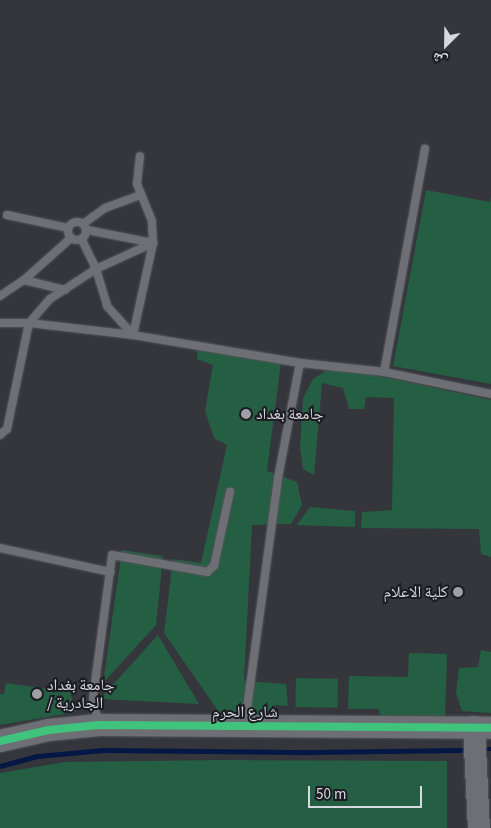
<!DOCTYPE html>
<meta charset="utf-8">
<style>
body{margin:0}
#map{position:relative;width:491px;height:828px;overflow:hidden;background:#35363c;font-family:"Source Sans 3","Noto Naskh Arabic",sans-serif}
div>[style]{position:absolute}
.green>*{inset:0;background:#245f43;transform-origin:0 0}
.stream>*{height:4.5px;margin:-2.25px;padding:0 2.25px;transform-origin:2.25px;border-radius:2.25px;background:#051845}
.roads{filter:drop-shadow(0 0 1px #525359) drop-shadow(0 0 1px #525359)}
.lane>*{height:8px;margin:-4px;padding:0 4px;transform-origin:4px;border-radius:4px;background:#6e6f74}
.lane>.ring{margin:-4px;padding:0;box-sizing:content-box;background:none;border:8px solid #6e6f74;border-radius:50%}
.secondary>*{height:22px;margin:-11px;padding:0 11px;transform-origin:11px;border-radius:11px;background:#6e6f74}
.cycleway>*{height:8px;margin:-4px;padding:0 4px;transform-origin:4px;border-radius:4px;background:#40c37c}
.dots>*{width:14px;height:14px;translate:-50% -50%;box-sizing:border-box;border:2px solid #1b1b21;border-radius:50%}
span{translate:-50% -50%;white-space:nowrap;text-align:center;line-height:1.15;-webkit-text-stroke:4px #1b1b21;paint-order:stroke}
.poi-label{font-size:16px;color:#d7d8e0}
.left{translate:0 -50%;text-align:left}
.right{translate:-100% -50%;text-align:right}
.street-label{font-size:16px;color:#d7d8e0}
.north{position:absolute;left:421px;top:20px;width:50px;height:50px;-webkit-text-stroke:4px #1b1b21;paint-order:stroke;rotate:203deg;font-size:14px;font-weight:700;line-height:20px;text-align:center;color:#d7d8e0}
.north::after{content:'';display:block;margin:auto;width:18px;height:22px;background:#d7d8e0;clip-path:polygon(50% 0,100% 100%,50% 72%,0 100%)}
.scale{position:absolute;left:308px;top:786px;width:114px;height:22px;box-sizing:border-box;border:2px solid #d7d8e0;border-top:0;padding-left:6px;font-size:15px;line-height:18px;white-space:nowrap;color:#d7d8e0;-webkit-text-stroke:4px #1b1b21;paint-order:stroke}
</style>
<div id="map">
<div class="green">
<i style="clip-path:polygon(426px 190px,490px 202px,491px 196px,491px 384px,393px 366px)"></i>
<i style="clip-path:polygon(198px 348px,281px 362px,267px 471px,297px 482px,302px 505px,291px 524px,252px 525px,244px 681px,286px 684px,288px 706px,275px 705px,273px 717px,221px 715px,164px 633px,173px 559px,201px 563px,227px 445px,214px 438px,205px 411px,213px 365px,197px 359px)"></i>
<i style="clip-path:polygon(333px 366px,491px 400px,491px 557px,481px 554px,479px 529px,361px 528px,362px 512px,392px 510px,394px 398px,366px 397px,364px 409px,349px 409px,343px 388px,322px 383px,314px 475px,303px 469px,300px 448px,303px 398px,313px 379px)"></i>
<i style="clip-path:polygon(310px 507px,355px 511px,355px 527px,297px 525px)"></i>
<i style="clip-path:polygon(122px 550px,163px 556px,156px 625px,103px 683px)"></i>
<i style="clip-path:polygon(158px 635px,199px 704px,100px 699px)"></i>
<i style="clip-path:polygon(481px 650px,491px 652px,491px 713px,462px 711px,456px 693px,459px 668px,478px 667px)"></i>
<i style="clip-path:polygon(409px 653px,447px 654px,445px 716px,380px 716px,379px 709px,348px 709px,349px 676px,408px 677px)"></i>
<i style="left:296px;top:678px;width:42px;height:29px;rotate:1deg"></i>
<i style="clip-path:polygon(6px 683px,70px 692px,76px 712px,0 725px,0 694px,4px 694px)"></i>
<i style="clip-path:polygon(224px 760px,447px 761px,447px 828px,0 828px,0 773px,65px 762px)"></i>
</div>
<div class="stream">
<i style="left:488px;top:749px;width:3px"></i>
<i style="left:0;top:766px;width:39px;rotate:-15deg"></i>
<i style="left:38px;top:756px;width:65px;rotate:-5.3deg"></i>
<i style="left:103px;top:750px;width:208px;rotate:0.6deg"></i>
<i style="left:311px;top:752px;width:150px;rotate:-0.8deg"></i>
</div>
<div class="roads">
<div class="lane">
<i style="left:7px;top:215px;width:62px;rotate:12deg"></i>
<i class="ring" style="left:68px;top:222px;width:10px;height:10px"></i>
<i style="left:83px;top:224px;width:27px;rotate:-36deg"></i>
<i style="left:105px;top:208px;width:37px;rotate:-20deg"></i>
<i style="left:87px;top:230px;width:67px;rotate:11.1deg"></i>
<i style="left:82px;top:240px;width:32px;rotate:64deg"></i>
<i style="left:96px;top:269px;width:39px;rotate:73deg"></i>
<i style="left:107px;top:306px;width:39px;rotate:48deg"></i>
<i style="left:24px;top:280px;width:42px;rotate:13.7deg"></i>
<i style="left:0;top:296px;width:29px;rotate:-34deg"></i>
<i style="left:24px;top:280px;width:63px;rotate:-41.8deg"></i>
<i style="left:0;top:323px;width:29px"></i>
<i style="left:29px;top:323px;width:105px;rotate:6.6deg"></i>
<i style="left:133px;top:335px;width:169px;rotate:9.5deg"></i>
<i style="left:133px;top:335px;width:94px;rotate:-77.7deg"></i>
<i style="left:153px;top:243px;width:22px;rotate:-93deg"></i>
<i style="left:152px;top:221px;width:40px;rotate:-112deg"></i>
<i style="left:137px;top:184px;width:28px;rotate:-84deg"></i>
<i style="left:384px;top:372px;width:109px;rotate:11.6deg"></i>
<i style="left:0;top:435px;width:9px;rotate:-41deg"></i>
<i style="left:7px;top:429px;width:108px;rotate:-78.3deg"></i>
<i style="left:29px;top:323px;width:32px;rotate:-49deg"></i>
<i style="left:50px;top:299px;width:55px;rotate:-33.1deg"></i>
<i style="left:96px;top:269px;width:63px;rotate:-24.5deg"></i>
<i style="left:0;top:548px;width:113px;rotate:12.3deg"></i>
<i style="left:98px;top:723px;width:25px;rotate:-101deg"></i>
<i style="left:93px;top:698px;width:144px;rotate:-82.4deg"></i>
<i style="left:112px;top:555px;width:97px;rotate:10.1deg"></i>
<i style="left:207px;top:572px;width:9px;rotate:-41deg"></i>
<i style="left:214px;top:566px;width:76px;rotate:-77.8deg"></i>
<i style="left:245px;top:723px;width:247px;rotate:-82.3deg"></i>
<i style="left:278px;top:478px;width:117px;rotate:-79.2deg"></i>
<i style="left:300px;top:363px;width:84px;rotate:6.1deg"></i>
<i style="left:384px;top:372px;width:227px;rotate:-79.6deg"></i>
</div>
<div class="secondary">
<i style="left:474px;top:727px;width:101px;rotate:87.2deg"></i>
<i style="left:0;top:741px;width:50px;rotate:-12.7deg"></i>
<i style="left:49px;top:730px;width:50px;rotate:-5.7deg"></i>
<i style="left:99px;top:725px;width:392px;rotate:0.4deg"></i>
</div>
</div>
<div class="cycleway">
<i style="left:0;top:741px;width:50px;rotate:-12.7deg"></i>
<i style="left:49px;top:730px;width:50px;rotate:-5.7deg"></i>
<i style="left:99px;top:725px;width:392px;rotate:0.4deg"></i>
</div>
<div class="dots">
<i style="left:246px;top:414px;background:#9e9fa7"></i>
<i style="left:458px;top:592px;background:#9e9fa7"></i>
<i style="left:37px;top:694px;background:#9e9fa7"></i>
</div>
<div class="poi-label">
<span class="left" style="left:256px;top:414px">جامعة بغداد</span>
<span class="right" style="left:448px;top:592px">كلية الاعلام</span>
<span class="left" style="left:47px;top:694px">جامعة بغداد<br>/ الجادرية</span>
</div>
<div class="street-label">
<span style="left:245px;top:712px">شارع الحرم</span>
</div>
<div class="north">ش</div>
<div class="scale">50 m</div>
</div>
